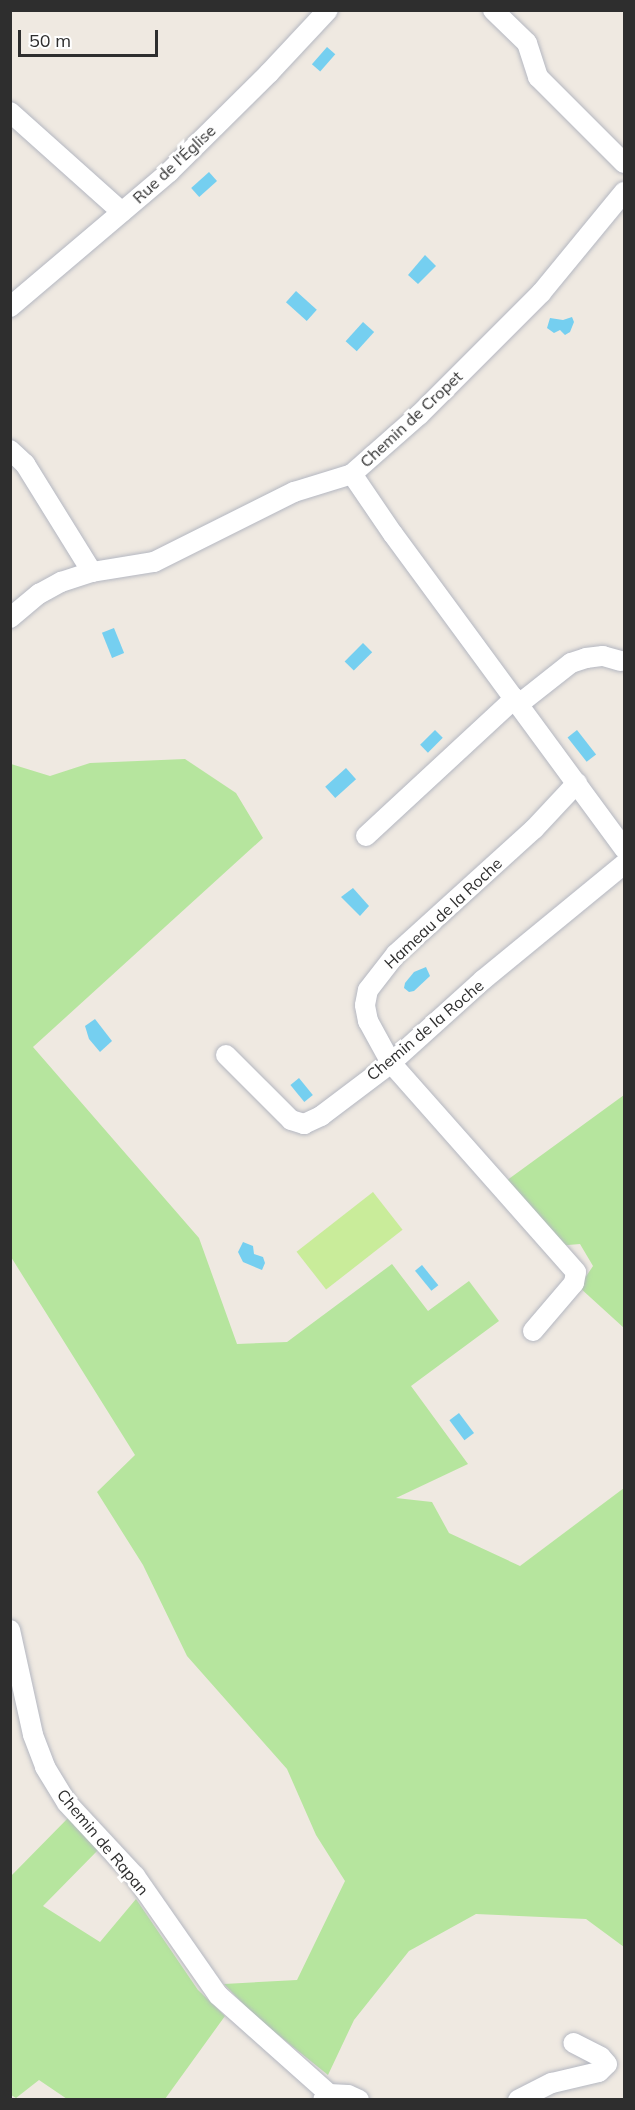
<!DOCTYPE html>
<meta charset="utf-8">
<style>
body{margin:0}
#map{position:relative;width:635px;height:2110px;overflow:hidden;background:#efe9e1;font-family:Mulish,sans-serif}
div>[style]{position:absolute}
.green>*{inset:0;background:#b6e59e}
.pitch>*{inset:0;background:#c9ec9a;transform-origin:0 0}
.water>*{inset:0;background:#75cff0;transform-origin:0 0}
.roads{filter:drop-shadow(0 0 2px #b4b7c1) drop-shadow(0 0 2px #b4b7c1)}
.street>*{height:20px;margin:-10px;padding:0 10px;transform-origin:10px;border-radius:10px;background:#fff}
span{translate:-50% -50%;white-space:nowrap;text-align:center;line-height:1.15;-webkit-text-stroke:6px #fff;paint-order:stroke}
.street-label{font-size:16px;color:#2e2e2e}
.frame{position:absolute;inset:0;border:12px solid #2e2e2e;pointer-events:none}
.scale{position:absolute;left:18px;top:30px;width:140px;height:27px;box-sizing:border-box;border:3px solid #2e2e2e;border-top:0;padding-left:8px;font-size:18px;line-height:21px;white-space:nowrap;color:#2e2e2e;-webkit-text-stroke:4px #fff;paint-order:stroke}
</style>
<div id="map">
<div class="green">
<i style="clip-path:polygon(185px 759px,236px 793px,263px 838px,33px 1047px,199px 1238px,237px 1344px,287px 1342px,392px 1264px,428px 1311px,469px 1281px,499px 1321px,411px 1386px,468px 1464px,396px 1498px,432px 1502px,449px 1533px,520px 1566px,624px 1488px,624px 1947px,586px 1919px,476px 1914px,409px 1951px,354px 2020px,328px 2075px,256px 2017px,224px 1984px,297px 1980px,345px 1881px,316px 1835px,287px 1769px,187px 1656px,143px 1565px,97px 1492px,135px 1455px,11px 1257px,11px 764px,50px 776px,90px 763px)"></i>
<i style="clip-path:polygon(624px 1095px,624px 1328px,579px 1287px,593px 1266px,580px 1244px,556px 1246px,502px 1184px)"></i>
<i style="clip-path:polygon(70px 1816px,101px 1847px,43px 1906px,100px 1942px,136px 1899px,198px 1990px,225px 2016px,165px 2099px,67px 2099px,39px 2080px,16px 2098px,11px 2095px,10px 1877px)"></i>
</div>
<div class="pitch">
<i style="left:373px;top:1192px;width:48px;height:97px;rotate:52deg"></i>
</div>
<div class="water">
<i style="left:327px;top:47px;width:11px;height:23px;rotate:41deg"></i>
<i style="left:209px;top:172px;width:12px;height:24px;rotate:48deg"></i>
<i style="clip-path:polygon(425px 255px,436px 266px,418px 284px,408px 275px)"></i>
<i style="left:296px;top:291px;width:28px;height:15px;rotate:42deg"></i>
<i style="clip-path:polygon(572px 317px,574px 322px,570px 332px,565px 335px,560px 330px,554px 333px,547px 328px,550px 318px,563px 320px)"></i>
<i style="left:363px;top:322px;width:15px;height:26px;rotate:42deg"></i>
<i style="left:114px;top:628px;width:27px;height:13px;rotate:68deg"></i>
<i style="left:363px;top:643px;width:13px;height:26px;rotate:45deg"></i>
<i style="left:435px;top:730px;width:11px;height:21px;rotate:45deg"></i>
<i style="left:577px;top:730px;width:31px;height:12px;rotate:52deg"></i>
<i style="left:346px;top:768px;width:15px;height:28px;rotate:48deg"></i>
<i style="clip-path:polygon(353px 888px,369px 906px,360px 916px,341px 897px)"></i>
<i style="clip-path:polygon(426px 967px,430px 976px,414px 991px,409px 992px,404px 988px,405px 983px,414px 972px)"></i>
<i style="clip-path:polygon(95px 1019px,112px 1041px,100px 1052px,89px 1039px,85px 1026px)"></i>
<i style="left:299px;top:1078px;width:22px;height:11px;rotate:51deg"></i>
<i style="clip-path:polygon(243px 1242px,253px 1246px,254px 1254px,263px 1257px,265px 1263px,262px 1270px,243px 1262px,238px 1252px)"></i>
<i style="left:422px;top:1265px;width:26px;height:9px;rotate:51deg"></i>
<i style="left:459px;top:1413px;width:25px;height:12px;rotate:53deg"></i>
</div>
<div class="roads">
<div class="street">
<i style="left:493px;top:10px;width:47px;rotate:44.1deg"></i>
<i style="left:527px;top:43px;width:36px;rotate:72deg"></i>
<i style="left:538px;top:77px;width:122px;rotate:45deg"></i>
<i style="left:10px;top:112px;width:150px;rotate:41.8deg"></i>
<i style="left:10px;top:307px;width:209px;rotate:-40.3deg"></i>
<i style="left:169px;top:172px;width:141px;rotate:-44.7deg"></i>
<i style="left:269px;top:73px;width:86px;rotate:-46.9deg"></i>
<i style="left:10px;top:450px;width:21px;rotate:43deg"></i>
<i style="left:25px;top:464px;width:127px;rotate:58.2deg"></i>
<i style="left:352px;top:474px;width:73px;rotate:55.7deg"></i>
<i style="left:393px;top:534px;width:391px;rotate:53.7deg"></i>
<i style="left:10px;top:618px;width:38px;rotate:-40deg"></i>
<i style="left:39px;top:594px;width:25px;rotate:-29deg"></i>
<i style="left:61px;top:582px;width:33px;rotate:-18deg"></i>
<i style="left:92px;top:572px;width:63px;rotate:-9.2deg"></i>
<i style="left:154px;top:562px;width:157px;rotate:-26.6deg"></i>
<i style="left:294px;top:492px;width:61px;rotate:-17.2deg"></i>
<i style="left:352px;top:474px;width:89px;rotate:-41.4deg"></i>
<i style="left:419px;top:415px;width:173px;rotate:-45deg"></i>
<i style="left:541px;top:293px;width:131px;rotate:-50.6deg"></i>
<i style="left:519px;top:704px;width:66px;rotate:-38.3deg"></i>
<i style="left:571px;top:663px;width:16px;rotate:-18deg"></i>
<i style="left:586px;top:658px;width:17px;rotate:-7deg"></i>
<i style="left:603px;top:656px;width:18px;rotate:16deg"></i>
<i style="left:366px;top:836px;width:203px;rotate:-42.8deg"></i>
<i style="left:226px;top:1055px;width:92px;rotate:45deg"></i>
<i style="left:291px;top:1120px;width:14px;rotate:17deg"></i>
<i style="left:304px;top:1124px;width:19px;rotate:-25deg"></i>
<i style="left:321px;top:1116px;width:88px;rotate:-37.1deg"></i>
<i style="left:391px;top:1063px;width:124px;rotate:-42.1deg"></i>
<i style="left:483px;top:980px;width:183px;rotate:-39.4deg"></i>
<i style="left:533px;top:1331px;width:63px;rotate:-49.5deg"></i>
<i style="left:574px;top:1283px;width:11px;rotate:-80deg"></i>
<i style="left:576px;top:1272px;width:279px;rotate:-131.5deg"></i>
<i style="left:391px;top:1063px;width:48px;rotate:-118.7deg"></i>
<i style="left:368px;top:1021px;width:16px;rotate:-101deg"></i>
<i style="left:365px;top:1005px;width:15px;rotate:-79deg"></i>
<i style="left:368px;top:990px;width:46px;rotate:-52.1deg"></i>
<i style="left:396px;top:954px;width:186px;rotate:-42.2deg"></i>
<i style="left:534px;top:829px;width:63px;rotate:-46.9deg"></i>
<i style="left:10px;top:1630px;width:107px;rotate:77.6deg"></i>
<i style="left:33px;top:1735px;width:34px;rotate:69deg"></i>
<i style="left:45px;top:1767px;width:42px;rotate:58.6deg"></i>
<i style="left:67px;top:1803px;width:100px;rotate:47deg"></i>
<i style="left:135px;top:1876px;width:145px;rotate:55.1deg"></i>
<i style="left:218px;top:1995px;width:149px;rotate:41.7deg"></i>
<i style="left:329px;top:2094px;width:8px;rotate:135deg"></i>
<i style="left:329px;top:2094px;width:19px;rotate:3deg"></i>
<i style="left:348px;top:2095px;width:12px;rotate:24deg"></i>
<i style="left:518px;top:2100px;width:38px;rotate:-27deg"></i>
<i style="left:552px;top:2083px;width:48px;rotate:-13.2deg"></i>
<i style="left:599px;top:2072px;width:11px;rotate:-45deg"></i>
<i style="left:607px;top:2064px;width:9px;rotate:-131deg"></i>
<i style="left:601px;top:2057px;width:31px;rotate:-153deg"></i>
</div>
</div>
<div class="street-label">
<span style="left:174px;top:164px;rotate:-43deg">Rue de l'Église</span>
<span style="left:411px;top:419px;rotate:-43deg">Chemin de Cropet</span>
<span style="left:443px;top:913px;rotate:-43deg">Hameau de la Roche</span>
<span style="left:425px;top:1030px;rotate:-40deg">Chemin de la Roche</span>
<span style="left:103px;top:1842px;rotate:50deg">Chemin de Rapan</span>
</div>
<div class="frame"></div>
<div class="scale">50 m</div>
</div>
